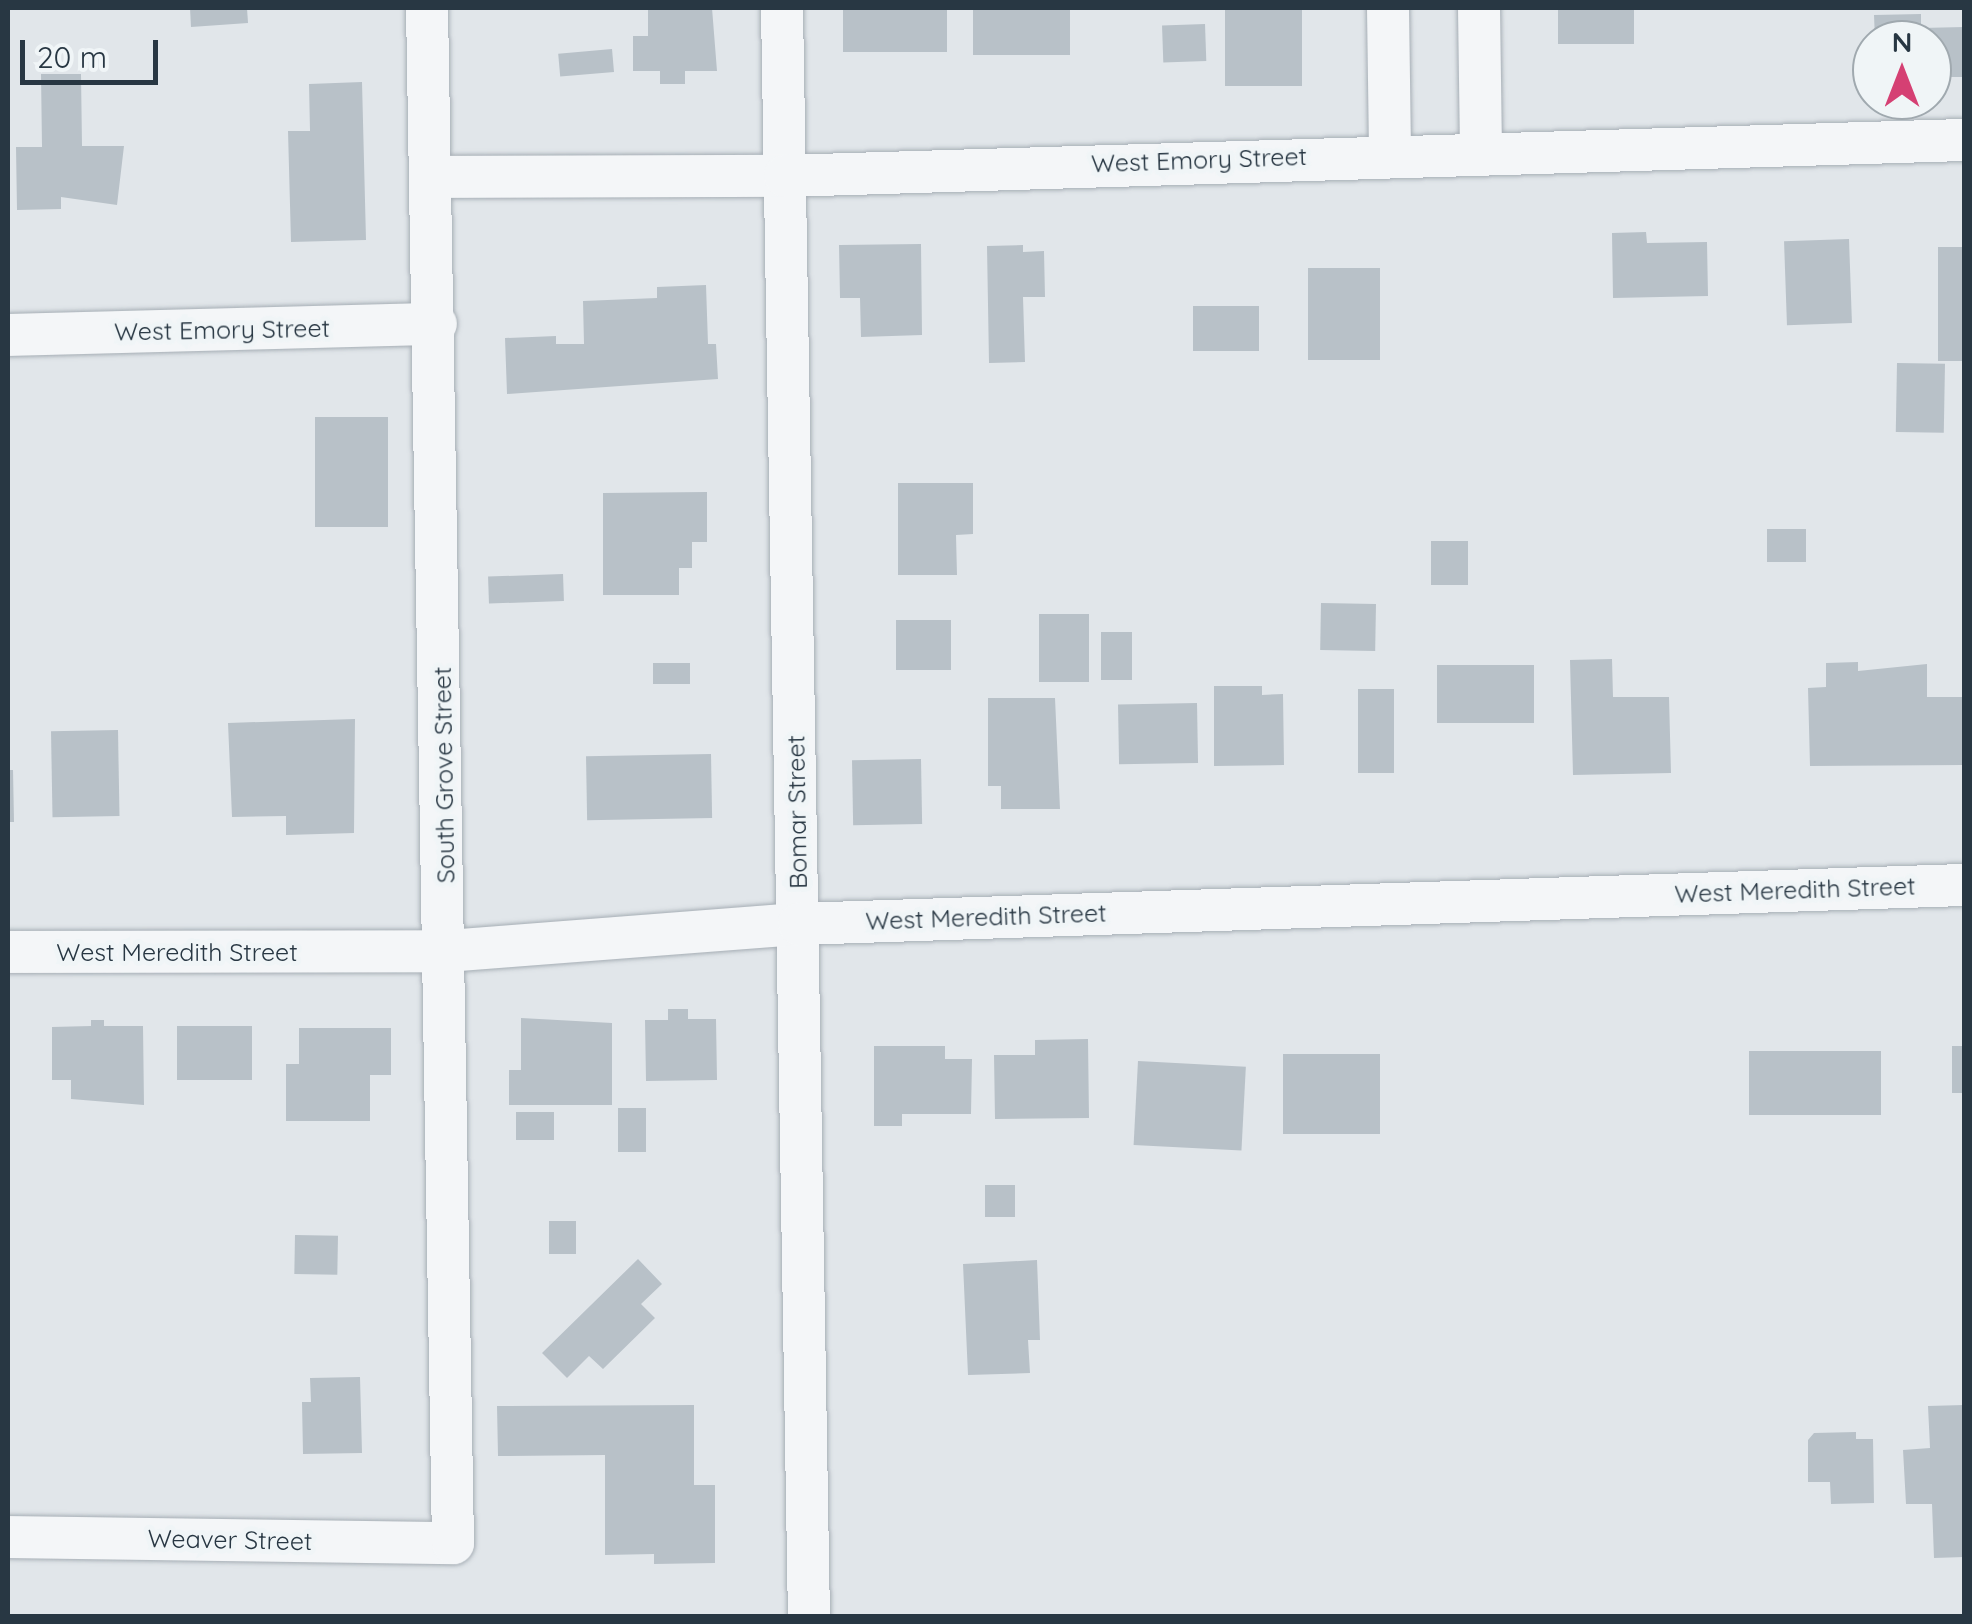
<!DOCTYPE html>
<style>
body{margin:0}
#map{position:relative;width:1972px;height:1624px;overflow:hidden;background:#e1e6ea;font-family:Quicksand,sans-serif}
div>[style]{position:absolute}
.building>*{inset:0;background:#b8c1c8;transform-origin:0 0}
.roads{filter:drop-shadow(0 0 2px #a6aeb5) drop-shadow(0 0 2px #a6aeb5)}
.street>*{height:42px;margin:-21px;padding:0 21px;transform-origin:21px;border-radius:21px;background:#f4f6f8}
span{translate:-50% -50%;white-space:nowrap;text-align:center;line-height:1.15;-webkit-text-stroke:10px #f0f5f7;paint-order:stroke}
.street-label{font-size:25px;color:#283743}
.frame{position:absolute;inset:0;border:10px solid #283743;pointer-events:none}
.north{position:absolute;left:1852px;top:20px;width:100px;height:100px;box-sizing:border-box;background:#f0f5f7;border:2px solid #a0a9af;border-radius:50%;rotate:0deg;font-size:28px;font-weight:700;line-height:40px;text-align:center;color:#283743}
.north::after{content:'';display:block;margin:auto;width:35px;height:45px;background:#d54073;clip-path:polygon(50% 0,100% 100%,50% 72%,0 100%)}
.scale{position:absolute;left:20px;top:40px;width:138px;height:45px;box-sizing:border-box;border:5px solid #283743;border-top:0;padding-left:12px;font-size:30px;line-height:35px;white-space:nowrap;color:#283743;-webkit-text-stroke:8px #f0f5f7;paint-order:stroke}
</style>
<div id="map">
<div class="building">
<i style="clip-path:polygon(190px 8px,247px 8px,248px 23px,191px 27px)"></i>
<i style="clip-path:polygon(648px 8px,712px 8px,717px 71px,685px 71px,685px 84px,660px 84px,660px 71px,633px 71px,633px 36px,648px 36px)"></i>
<i style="left:843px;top:8px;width:104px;height:44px"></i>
<i style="left:973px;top:8px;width:97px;height:47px"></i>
<i style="left:1225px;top:8px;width:77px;height:78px"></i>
<i style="left:1558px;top:8px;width:76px;height:36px"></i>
<i style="clip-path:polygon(1921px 14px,1921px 28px,1964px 27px,1964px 77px,1932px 77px,1932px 40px,1875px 40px,1874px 15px)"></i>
<i style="left:1205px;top:24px;width:37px;height:43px;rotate:88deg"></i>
<i style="left:612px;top:49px;width:23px;height:54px;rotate:85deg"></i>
<i style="clip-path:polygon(41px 74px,81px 74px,82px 146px,124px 146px,117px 205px,61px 197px,61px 209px,17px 210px,16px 147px,42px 147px)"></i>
<i style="clip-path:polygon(362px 82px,366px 240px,291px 242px,288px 131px,310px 131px,309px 84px)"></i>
<i style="clip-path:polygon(1646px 232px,1647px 243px,1707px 242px,1708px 296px,1613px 298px,1612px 233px)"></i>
<i style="left:1849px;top:239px;width:84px;height:65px;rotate:88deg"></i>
<i style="clip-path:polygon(921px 244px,922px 335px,861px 337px,860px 298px,840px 298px,839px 245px)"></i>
<i style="clip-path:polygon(1023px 245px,1023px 252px,1044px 251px,1045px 297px,1023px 297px,1025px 362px,989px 363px,987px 246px)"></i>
<i style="left:1938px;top:247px;width:26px;height:114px"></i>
<i style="left:1308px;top:268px;width:72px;height:92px"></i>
<i style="clip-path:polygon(706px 285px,708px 344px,716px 344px,718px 379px,507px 394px,505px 338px,556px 336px,556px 344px,584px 344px,583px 301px,657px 298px,657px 287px)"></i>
<i style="left:1193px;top:306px;width:66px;height:45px"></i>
<i style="left:1897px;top:363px;width:48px;height:69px;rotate:1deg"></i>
<i style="left:315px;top:417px;width:73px;height:110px"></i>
<i style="clip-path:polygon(898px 483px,973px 483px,973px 534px,956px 535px,957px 575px,898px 575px)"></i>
<i style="clip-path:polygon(707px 492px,707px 542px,692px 542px,692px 568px,679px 568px,679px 595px,603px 595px,603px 493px)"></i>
<i style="left:1767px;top:529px;width:39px;height:33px"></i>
<i style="left:1431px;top:541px;width:37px;height:44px"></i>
<i style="left:563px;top:574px;width:27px;height:75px;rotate:88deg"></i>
<i style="left:1321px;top:603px;width:55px;height:47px;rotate:1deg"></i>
<i style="left:1039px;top:614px;width:50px;height:68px"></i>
<i style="left:896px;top:620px;width:55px;height:50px"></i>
<i style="left:1101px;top:632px;width:31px;height:48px"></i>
<i style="clip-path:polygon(1612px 659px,1613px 697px,1669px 697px,1671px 773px,1573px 775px,1570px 660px)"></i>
<i style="clip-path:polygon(1858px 662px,1858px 671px,1927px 664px,1927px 697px,1964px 697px,1963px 765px,1810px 766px,1808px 688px,1826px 687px,1826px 663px)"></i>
<i style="left:690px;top:663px;width:21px;height:37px;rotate:90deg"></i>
<i style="left:1437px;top:665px;width:97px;height:58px"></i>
<i style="clip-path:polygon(1214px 686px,1262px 686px,1262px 695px,1283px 694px,1284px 765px,1214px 766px)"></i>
<i style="left:1394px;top:689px;width:84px;height:36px;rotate:90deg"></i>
<i style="clip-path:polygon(988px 698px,1055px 698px,1060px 809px,1001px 809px,1001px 786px,988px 786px)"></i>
<i style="left:1197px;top:703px;width:60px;height:79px;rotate:89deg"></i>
<i style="clip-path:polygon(355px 719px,354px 833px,286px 835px,286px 816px,232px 817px,228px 723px)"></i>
<i style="left:118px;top:730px;width:86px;height:67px;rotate:89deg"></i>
<i style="left:711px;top:754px;width:64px;height:125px;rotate:89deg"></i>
<i style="left:921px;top:759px;width:65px;height:69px;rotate:89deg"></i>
<i style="clip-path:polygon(8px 770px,13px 770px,14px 822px,8px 822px)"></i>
<i style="clip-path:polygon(668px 1009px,688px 1009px,688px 1019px,716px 1019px,717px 1080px,646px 1081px,645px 1020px,668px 1020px)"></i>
<i style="clip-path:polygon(521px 1018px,612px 1023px,612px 1105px,509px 1105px,509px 1070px,521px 1070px)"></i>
<i style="clip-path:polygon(91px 1020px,104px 1020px,104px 1026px,143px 1026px,144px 1105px,71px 1099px,71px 1080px,52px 1080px,52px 1027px,91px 1026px)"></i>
<i style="left:177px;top:1026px;width:75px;height:54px"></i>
<i style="clip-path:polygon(299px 1028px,391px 1028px,391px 1075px,370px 1075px,370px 1121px,286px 1121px,286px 1064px,299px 1064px)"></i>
<i style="clip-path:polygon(1088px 1039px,1089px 1118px,995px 1119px,994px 1055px,1035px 1055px,1035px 1040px)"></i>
<i style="clip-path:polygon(874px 1046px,945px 1046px,945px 1059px,972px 1059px,971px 1114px,902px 1114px,902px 1126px,874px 1126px)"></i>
<i style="left:1952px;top:1046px;width:12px;height:47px"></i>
<i style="left:1749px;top:1051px;width:132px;height:64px"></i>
<i style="left:1283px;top:1054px;width:97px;height:80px"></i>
<i style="left:1138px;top:1061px;width:108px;height:84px;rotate:3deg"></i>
<i style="left:618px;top:1108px;width:28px;height:44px"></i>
<i style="left:516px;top:1112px;width:38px;height:28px"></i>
<i style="left:985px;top:1185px;width:30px;height:32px"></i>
<i style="left:549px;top:1221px;width:27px;height:33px"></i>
<i style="left:295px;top:1235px;width:43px;height:39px;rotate:1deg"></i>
<i style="clip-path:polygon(638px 1259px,662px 1284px,641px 1304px,655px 1318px,603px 1369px,589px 1356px,567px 1378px,542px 1353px)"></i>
<i style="clip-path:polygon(1037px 1260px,1040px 1340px,1028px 1340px,1030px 1373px,968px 1375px,963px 1264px)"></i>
<i style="clip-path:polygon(360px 1377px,362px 1453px,303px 1454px,302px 1402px,311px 1402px,310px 1378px)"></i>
<i style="clip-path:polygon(694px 1405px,694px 1485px,715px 1485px,715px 1563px,654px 1564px,654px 1554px,605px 1555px,605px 1455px,498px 1456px,497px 1406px)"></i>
<i style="clip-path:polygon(1964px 1405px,1964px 1557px,1934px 1558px,1932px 1504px,1906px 1504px,1903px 1450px,1930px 1448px,1928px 1406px)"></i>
<i style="clip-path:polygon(1856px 1432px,1856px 1439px,1873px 1439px,1874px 1503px,1831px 1504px,1830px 1482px,1808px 1482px,1808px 1440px,1814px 1433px)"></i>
</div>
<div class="roads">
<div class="street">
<i style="left:782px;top:8px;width:1608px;rotate:89.04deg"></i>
<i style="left:1388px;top:8px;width:145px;rotate:89.2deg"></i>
<i style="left:1479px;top:8px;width:142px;rotate:89.2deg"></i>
<i style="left:433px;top:177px;width:352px;rotate:-0.2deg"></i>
<i style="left:785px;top:176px;width:1180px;rotate:-1.75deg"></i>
<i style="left:8px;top:335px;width:428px;rotate:-1.5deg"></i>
<i style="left:8px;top:952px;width:439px;rotate:-0.1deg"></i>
<i style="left:447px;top:951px;width:353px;rotate:-4.4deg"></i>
<i style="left:799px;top:924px;width:1166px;rotate:-1.92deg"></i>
<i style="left:8px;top:1537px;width:445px;rotate:0.8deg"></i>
<i style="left:453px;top:1543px;width:1535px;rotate:-90.97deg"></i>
</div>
</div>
<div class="street-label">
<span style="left:1199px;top:160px;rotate:-2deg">West Emory Street</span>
<span style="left:222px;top:330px;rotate:-1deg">West Emory Street</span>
<span style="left:444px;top:775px;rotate:-91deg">South Grove Street</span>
<span style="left:797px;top:812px;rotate:-91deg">Bomar Street</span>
<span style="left:1795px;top:890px;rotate:-2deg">West Meredith Street</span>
<span style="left:986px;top:917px;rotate:-2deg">West Meredith Street</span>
<span style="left:177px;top:952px">West Meredith Street</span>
<span style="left:230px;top:1540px;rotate:1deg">Weaver Street</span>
</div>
<div class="frame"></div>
<div class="north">N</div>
<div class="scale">20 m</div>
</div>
